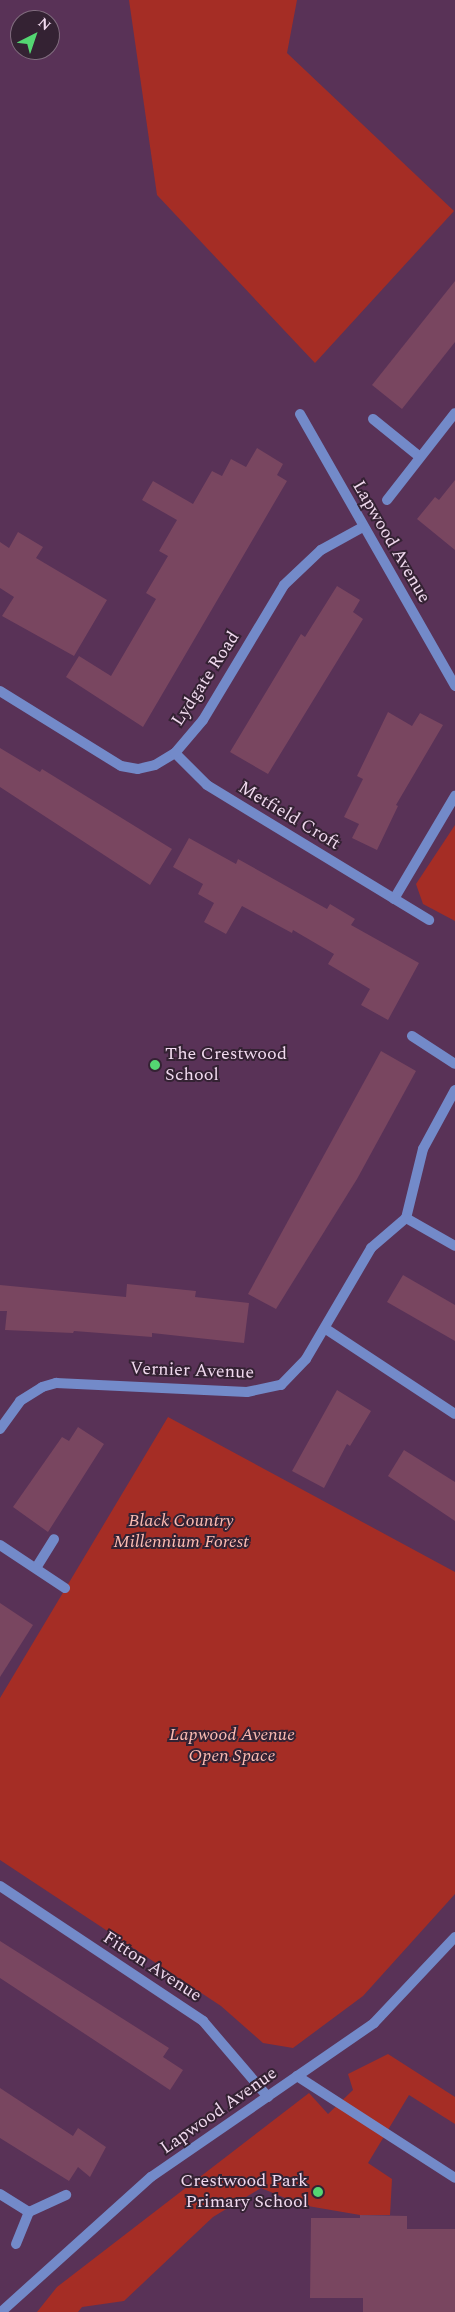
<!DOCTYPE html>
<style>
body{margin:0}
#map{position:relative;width:455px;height:2312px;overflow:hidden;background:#593257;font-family:Spectral,serif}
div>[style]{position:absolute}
.green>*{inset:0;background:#a52d25}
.building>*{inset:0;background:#794660}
.service>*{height:10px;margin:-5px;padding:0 5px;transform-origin:5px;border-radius:5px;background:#738ac9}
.minor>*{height:10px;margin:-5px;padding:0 5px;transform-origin:5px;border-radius:5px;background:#738ac9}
.dots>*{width:14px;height:14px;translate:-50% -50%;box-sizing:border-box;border:2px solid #342233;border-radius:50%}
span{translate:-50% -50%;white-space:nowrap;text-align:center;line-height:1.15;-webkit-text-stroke:4px #342233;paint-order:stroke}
.street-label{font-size:18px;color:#f1daef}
.poi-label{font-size:18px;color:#f1daef}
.left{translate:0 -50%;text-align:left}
.right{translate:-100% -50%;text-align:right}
.park-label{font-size:18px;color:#fcbcb3;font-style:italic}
.north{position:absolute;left:10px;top:10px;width:50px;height:50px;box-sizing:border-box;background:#342233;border:1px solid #806c7e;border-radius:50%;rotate:41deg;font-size:14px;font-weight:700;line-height:20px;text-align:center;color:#f1daef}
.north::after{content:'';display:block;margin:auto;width:18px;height:22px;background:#54d672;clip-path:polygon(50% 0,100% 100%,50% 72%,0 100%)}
</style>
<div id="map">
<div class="green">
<i style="clip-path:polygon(129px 0,297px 0,287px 53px,454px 211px,315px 363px,157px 195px)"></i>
<i style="clip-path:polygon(455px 825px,455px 921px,423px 904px,416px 884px)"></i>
<i style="clip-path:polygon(168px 1417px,455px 1572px,455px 1894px,363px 1996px,293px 2048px,263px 2043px,221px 2006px,0 1860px,0 1698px)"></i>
<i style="clip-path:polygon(388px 2054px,455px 2097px,455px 2124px,409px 2095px,368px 2163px,392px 2179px,390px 2215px,360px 2215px,302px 2205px,261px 2188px,213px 2217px,124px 2301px,82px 2307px,78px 2312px,37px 2312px,57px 2287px,309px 2093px,328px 2114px,353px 2090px,348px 2074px)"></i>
</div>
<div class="building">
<i style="clip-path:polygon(455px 281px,455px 342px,402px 409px,372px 385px)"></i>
<i style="clip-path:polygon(257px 448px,283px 464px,277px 475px,287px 481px,143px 727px,66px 677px,79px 656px,111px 676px,156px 599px,146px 593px,168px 556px,159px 551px,177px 520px,142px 500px,153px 481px,193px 504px,212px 471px,222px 476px,231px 459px,246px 467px)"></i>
<i style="clip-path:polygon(455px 480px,455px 550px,417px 519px,435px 497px,439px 500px)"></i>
<i style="clip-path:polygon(18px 532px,43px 547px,36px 558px,107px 600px,74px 656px,2px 616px,14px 597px,0 588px,0 542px,9px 548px)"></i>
<i style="clip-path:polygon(337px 586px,360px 600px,353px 612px,363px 619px,268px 774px,230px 752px,301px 634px,305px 637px)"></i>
<i style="clip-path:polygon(388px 712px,412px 726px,420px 713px,443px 725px,396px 805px,398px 806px,377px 850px,352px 838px,359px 824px,344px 817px,363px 779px,357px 776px)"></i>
<i style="clip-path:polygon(0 748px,40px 772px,42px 769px,172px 849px,150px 885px,0 787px)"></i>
<i style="clip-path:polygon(189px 838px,236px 864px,238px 859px,327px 909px,330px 904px,355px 919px,351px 925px,419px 963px,388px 1020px,361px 1005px,370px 989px,328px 964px,334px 954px,293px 930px,292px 933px,242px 906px,226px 934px,204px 922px,214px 903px,198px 894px,203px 884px,173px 867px)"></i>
<i style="clip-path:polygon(381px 1051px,416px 1071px,357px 1179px,276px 1309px,248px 1294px)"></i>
<i style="clip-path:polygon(403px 1275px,455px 1305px,455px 1341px,387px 1302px)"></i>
<i style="clip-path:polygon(127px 1284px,196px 1291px,195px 1297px,249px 1303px,244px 1343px,152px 1333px,152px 1337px,74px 1331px,73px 1333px,5px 1330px,7px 1311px,0 1311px,0 1285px,126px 1297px)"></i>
<i style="clip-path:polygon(337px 1390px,371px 1411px,350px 1446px,347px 1444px,324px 1488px,292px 1471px)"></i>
<i style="clip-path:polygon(78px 1427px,104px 1444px,48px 1532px,13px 1507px,62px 1437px,69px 1441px)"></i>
<i style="clip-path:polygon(404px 1450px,455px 1482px,455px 1521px,388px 1476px)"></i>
<i style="clip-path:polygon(0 1603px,33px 1625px,0 1677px)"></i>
<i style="clip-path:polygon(0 1941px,169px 2048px,163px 2057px,183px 2070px,170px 2090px,0 1978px)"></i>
<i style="clip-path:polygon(0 2088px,73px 2136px,78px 2128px,106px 2147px,90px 2177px,78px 2167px,69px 2181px,0 2138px)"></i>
<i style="clip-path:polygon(360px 2215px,407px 2216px,407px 2229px,455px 2229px,455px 2312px,363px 2312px,363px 2298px,310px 2298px,311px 2218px,360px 2218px)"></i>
</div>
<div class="service">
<i style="left:297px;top:2076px;width:188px;rotate:32.8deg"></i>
</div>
<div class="minor">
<i style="left:300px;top:414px;width:313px;rotate:60.3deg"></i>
<i style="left:373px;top:419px;width:60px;rotate:39deg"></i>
<i style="left:387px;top:500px;width:110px;rotate:-52deg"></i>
<i style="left:0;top:691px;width:142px;rotate:31.8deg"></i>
<i style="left:121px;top:766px;width:17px;rotate:10deg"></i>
<i style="left:138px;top:769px;width:17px;rotate:-13deg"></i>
<i style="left:155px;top:765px;width:23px;rotate:-31deg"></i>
<i style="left:175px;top:753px;width:43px;rotate:-49.7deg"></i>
<i style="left:203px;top:720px;width:157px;rotate:-59deg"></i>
<i style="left:284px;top:585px;width:51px;rotate:-43.4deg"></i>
<i style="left:321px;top:550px;width:48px;rotate:-28.7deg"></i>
<i style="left:175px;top:753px;width:45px;rotate:45deg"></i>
<i style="left:207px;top:785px;width:260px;rotate:31.3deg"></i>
<i style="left:394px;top:899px;width:120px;rotate:-59.4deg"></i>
<i style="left:412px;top:1036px;width:51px;rotate:33.1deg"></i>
<i style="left:455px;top:1090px;width:67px;rotate:118.5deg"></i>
<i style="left:423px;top:1149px;width:71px;rotate:103.8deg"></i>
<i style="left:406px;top:1218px;width:56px;rotate:29.7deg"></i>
<i style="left:326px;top:1329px;width:154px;rotate:33.4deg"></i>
<i style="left:0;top:1429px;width:34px;rotate:-54deg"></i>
<i style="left:20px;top:1401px;width:26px;rotate:-32deg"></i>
<i style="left:42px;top:1387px;width:15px;rotate:-16deg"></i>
<i style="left:56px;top:1383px;width:191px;rotate:2.7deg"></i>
<i style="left:247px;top:1392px;width:35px;rotate:-12deg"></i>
<i style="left:281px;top:1385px;width:36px;rotate:-46deg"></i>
<i style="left:306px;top:1359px;width:129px;rotate:-59.6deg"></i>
<i style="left:371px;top:1248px;width:46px;rotate:-40.6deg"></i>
<i style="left:0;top:1545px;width:78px;rotate:33.5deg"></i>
<i style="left:36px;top:1568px;width:34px;rotate:-58deg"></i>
<i style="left:0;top:1886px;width:244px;rotate:33.6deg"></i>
<i style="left:203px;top:2021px;width:100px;rotate:49.5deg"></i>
<i style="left:0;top:2194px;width:34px;rotate:32deg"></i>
<i style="left:16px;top:2244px;width:35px;rotate:-68deg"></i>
<i style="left:29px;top:2212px;width:41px;rotate:-24.7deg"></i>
<i style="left:1px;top:2312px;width:202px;rotate:-42deg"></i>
<i style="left:151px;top:2177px;width:271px;rotate:-34.6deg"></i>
<i style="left:374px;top:2023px;width:118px;rotate:-46.7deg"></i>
</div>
<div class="dots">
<i style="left:155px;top:1065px;background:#54d672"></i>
<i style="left:318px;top:2192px;background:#54d672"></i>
</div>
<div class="street-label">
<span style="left:391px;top:542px;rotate:60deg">Lapwood Avenue</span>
<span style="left:206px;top:679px;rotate:-57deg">Lydgate Road</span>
<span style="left:289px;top:816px;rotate:31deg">Metfield Croft</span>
<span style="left:192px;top:1371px;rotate:2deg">Vernier Avenue</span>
<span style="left:152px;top:1967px;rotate:33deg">Fitton Avenue</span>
<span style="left:219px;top:2111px;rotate:-35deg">Lapwood Avenue</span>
</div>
<div class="poi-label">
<span class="left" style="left:165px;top:1065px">The Crestwood<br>School</span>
<span class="right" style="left:308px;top:2192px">Crestwood Park<br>Primary School</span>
</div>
<div class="park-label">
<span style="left:181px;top:1532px">Black Country<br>Millennium Forest</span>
<span style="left:232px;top:1746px">Lapwood Avenue<br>Open Space</span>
</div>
<div class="north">N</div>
</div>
